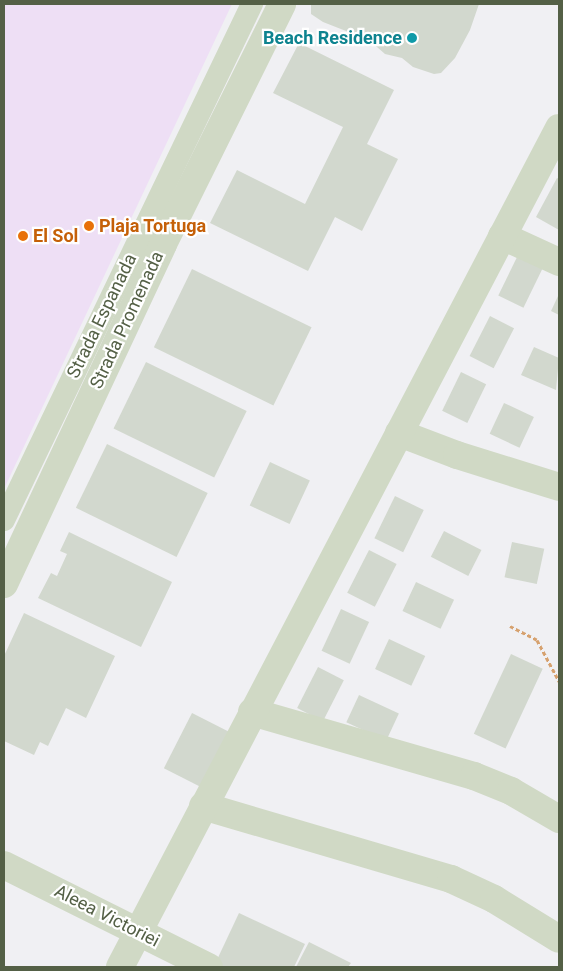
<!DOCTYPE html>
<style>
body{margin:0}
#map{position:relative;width:563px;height:971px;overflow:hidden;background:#f0f0f3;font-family:Roboto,sans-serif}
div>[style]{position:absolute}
.sand>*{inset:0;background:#eedff5}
.building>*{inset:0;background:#d2d8ce;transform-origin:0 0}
.path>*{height:3px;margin-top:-1.5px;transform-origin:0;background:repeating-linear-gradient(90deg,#d6a16e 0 4px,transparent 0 6.5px)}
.pedestrian>*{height:22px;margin:-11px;padding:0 11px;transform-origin:11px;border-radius:11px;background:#d0d9c5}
.minor>*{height:28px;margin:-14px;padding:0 14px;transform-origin:14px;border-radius:14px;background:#d0d9c5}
.dots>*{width:14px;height:14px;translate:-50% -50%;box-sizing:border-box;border:2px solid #fff;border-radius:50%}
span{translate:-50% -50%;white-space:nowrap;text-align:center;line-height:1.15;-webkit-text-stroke:4.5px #fff;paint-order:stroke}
.culture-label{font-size:18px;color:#0d838f;font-weight:700}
.right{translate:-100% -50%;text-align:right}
.food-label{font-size:18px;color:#c56008;font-weight:700}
.left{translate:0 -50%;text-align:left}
.street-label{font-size:18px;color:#546046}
.frame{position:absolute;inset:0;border:5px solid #546046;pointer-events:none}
</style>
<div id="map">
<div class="sand">
<i style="clip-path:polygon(4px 4px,232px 4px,4px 489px)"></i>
</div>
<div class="building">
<i style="clip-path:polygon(311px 4px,479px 4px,470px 30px,455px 58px,441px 73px,434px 74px,413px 67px,402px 58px,385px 54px,369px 40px,323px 22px,311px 14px)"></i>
<i style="clip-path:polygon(299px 43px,394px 90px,367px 144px,398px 159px,362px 231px,335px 217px,308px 271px,210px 223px,237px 170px,305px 204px,343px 127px,273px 93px)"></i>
<i style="clip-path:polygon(557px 178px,559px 179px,559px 230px,536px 217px)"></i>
<i style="left:518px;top:255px;width:28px;height:45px;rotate:26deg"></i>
<i style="left:192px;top:269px;width:133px;height:87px;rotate:26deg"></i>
<i style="clip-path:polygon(559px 294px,559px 315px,551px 311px)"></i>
<i style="left:490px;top:316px;width:27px;height:45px;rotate:27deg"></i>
<i style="clip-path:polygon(534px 347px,559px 358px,556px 390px,521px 375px)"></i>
<i style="left:146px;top:362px;width:112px;height:74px;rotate:26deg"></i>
<i style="left:461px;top:372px;width:28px;height:43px;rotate:26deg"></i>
<i style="left:504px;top:403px;width:33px;height:34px;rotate:25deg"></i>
<i style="left:107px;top:444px;width:112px;height:71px;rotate:26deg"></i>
<i style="left:270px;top:462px;width:44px;height:48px;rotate:25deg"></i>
<i style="left:395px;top:496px;width:32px;height:47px;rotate:26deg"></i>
<i style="left:444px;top:531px;width:42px;height:29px;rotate:27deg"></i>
<i style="clip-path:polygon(69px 532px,172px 582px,141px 647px,38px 598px,51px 573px,57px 576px,67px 554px,60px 551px)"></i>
<i style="left:512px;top:542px;width:33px;height:36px;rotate:12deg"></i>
<i style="left:369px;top:550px;width:31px;height:48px;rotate:27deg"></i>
<i style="left:416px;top:582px;width:42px;height:32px;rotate:25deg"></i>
<i style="left:341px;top:609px;width:31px;height:46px;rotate:25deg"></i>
<i style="clip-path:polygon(24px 613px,115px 656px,86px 718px,66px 708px,48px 746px,40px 742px,34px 755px,4px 741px,4px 656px)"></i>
<i style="left:389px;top:639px;width:40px;height:33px;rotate:25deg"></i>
<i style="left:511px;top:654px;width:35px;height:88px;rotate:25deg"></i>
<i style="left:318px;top:667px;width:29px;height:46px;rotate:27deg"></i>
<i style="left:359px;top:695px;width:44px;height:30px;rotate:25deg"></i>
<i style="left:192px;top:713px;width:47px;height:62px;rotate:27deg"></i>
<i style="clip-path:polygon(239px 913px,305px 944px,294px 967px,221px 967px,215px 964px)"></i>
<i style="clip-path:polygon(309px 942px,351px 963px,348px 967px,296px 967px)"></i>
</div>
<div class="path">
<i style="left:510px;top:626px;width:30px;rotate:27deg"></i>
<i style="left:537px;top:640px;width:47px;rotate:61.8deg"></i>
</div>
<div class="pedestrian">
<i style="left:4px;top:520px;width:573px;rotate:-64.33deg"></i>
</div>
<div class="minor">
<i style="left:502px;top:236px;width:63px;rotate:24.5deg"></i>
<i style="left:399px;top:433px;width:62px;rotate:20.8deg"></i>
<i style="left:457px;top:455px;width:107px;rotate:17.4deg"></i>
<i style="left:4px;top:584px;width:375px;rotate:-64.9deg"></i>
<i style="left:163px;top:244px;width:268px;rotate:-63.6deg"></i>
<i style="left:252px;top:712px;width:231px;rotate:16.1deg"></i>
<i style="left:474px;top:776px;width:40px;rotate:22deg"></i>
<i style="left:511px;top:791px;width:56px;rotate:30.3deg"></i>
<i style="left:203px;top:806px;width:259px;rotate:16.4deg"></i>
<i style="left:451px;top:879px;width:47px;rotate:24.9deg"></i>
<i style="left:494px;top:899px;width:76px;rotate:31.6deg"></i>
<i style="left:4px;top:865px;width:229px;rotate:26.5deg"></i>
<i style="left:120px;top:967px;width:947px;rotate:-62.38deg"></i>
</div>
<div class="dots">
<i style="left:412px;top:38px;background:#0f9aa8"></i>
<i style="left:89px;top:226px;background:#e8710a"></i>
<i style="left:23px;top:236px;background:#e8710a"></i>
</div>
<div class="culture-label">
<span class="right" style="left:402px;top:38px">Beach Residence</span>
</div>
<div class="food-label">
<span class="left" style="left:99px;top:226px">Plaja Tortuga</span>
<span class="left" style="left:33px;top:236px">El Sol</span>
</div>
<div class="street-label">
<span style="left:102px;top:316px;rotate:-64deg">Strada Espanada</span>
<span style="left:127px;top:320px;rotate:-65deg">Strada Promenada</span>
<span style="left:107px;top:916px;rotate:27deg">Aleea Victoriei</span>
</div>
<div class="frame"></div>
</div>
